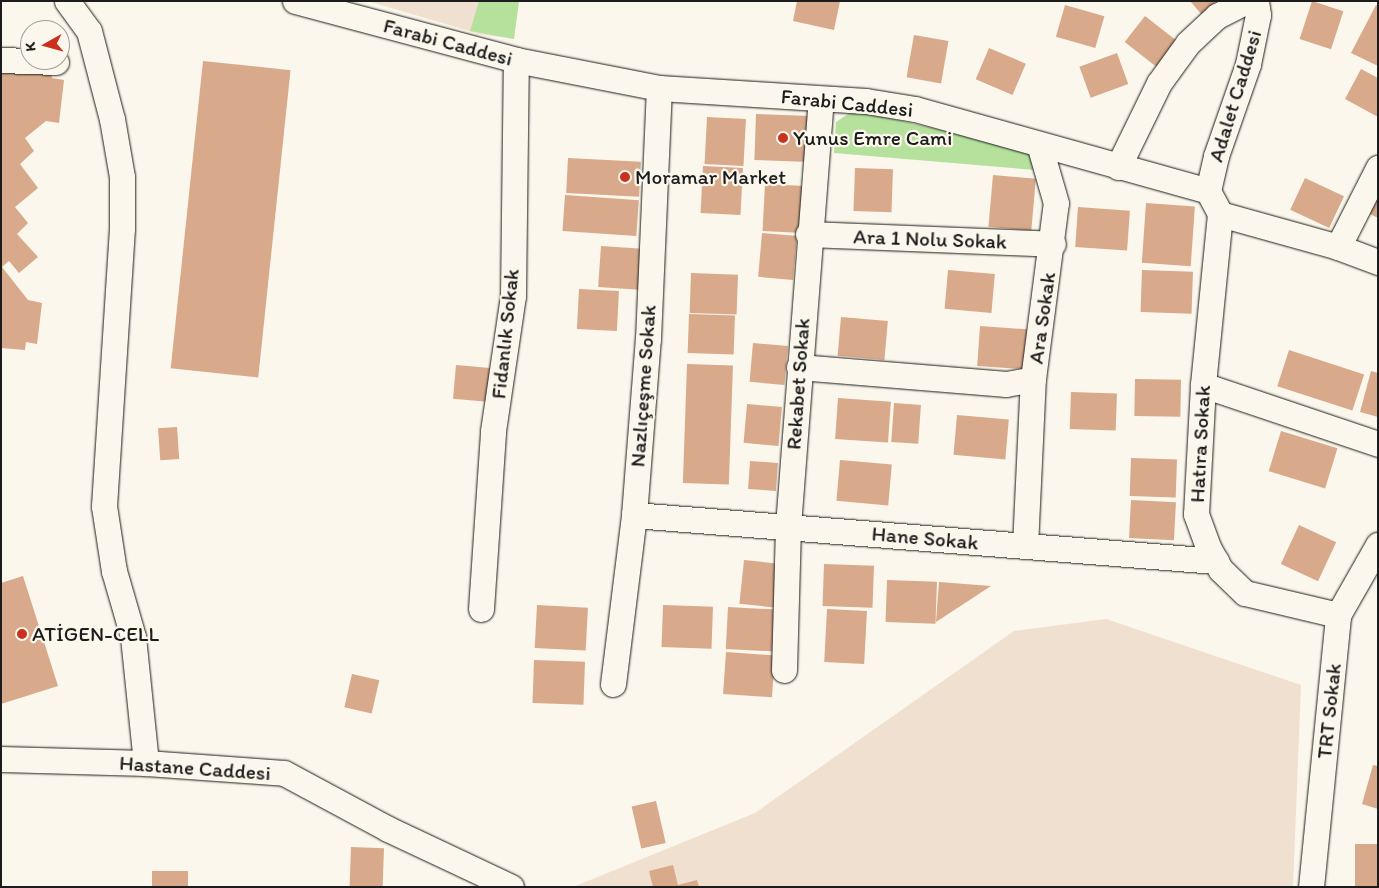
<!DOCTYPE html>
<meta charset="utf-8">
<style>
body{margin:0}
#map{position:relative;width:1379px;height:888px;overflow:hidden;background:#fbf7ec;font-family:Itim,sans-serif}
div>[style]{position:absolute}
.built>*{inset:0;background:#f0e0cf}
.green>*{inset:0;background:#b6e19d}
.building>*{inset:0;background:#d8a98a;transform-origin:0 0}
.roads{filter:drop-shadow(0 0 1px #1c1c1c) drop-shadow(0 0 1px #1c1c1c)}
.minor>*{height:25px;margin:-12.5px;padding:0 12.5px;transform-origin:12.5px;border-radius:12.5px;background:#fbf7ec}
.dots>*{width:14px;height:14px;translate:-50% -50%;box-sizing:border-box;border:2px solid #fbf7ec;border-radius:50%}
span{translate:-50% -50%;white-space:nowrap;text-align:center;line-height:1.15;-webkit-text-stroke:4.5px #fbf7ec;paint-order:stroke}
.street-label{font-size:21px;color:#1c1c1c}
.poi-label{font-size:21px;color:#1c1c1c}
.left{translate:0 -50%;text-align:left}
.frame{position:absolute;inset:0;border:2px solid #1c1c1c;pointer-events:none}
.north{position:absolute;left:20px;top:20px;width:50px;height:50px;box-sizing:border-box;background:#fbf7ec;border:1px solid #a29f99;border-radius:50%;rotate:263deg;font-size:14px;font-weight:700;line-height:20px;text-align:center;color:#1c1c1c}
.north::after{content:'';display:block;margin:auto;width:18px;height:22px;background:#c8321e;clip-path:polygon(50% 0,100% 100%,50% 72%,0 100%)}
</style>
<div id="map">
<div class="built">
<i style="clip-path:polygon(368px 1px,519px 1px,514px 39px,479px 34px)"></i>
<i style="clip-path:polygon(1106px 619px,1301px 685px,1293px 887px,573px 887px,755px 813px,1014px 631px)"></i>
</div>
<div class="green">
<i style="clip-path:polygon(479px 1px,519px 1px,514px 39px,470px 31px)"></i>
<i style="clip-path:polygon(854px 110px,1032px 151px,1035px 170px,834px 153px,836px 122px)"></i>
</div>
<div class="building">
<i style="clip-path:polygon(797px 1px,840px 1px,834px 30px,793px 21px)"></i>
<i style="clip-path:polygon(1190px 1px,1216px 1px,1202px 15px)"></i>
<i style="left:1312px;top:1px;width:33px;height:40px;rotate:18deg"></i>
<i style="left:1065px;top:5px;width:41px;height:33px;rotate:16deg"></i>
<i style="clip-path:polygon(1376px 5px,1378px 6px,1378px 66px,1351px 53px)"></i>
<i style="left:1145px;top:16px;width:41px;height:33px;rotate:38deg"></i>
<i style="left:914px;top:35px;width:35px;height:43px;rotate:10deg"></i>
<i style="left:989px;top:48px;width:40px;height:34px;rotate:23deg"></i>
<i style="left:1117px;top:53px;width:33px;height:40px;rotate:70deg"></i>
<i style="left:203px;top:61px;width:88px;height:309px;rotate:6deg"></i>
<i style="clip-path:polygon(1px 68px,51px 73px,52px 78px,64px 80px,59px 123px,46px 121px,25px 138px,34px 151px,20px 164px,38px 188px,15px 207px,28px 223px,17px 234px,38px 257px,19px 273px,9px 261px,2px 267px,28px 300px,42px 303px,37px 344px,26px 342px,25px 350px,1px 348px)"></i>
<i style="clip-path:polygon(1361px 69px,1378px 78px,1378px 117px,1345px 99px)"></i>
<i style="left:756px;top:114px;width:55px;height:46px;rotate:2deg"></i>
<i style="left:707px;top:117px;width:39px;height:47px;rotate:3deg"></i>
<i style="left:568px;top:158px;width:73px;height:35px;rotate:3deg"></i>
<i style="left:703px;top:166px;width:40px;height:47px;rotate:3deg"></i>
<i style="left:855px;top:168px;width:38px;height:43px;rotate:2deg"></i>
<i style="left:993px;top:175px;width:43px;height:52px;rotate:5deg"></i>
<i style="clip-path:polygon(1378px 177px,1378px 218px,1362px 210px)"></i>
<i style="left:1305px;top:178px;width:43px;height:35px;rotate:25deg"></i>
<i style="left:765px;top:184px;width:40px;height:47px;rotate:3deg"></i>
<i style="left:565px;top:195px;width:74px;height:36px;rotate:4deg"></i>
<i style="left:1146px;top:203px;width:49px;height:60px;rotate:4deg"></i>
<i style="left:1078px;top:207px;width:52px;height:40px;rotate:4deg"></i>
<i style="left:762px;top:233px;width:35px;height:44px;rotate:5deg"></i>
<i style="left:601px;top:246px;width:41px;height:41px;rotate:4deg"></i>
<i style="left:948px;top:270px;width:47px;height:39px;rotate:5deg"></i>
<i style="left:1142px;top:270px;width:51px;height:42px;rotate:2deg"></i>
<i style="left:691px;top:273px;width:47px;height:40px;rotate:2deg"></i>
<i style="left:579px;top:289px;width:40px;height:40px;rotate:3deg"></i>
<i style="left:689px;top:314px;width:46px;height:39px;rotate:2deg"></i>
<i style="left:841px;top:317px;width:47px;height:39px;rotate:5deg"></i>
<i style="left:980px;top:326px;width:53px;height:40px;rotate:4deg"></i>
<i style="left:753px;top:343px;width:35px;height:39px;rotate:5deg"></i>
<i style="left:1289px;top:350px;width:79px;height:38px;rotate:18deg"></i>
<i style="left:687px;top:364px;width:46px;height:119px;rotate:2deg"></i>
<i style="left:456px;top:365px;width:34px;height:34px;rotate:5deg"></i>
<i style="clip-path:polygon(1371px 371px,1378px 373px,1378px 417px,1360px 412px)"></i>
<i style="left:1135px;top:379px;width:46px;height:37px;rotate:1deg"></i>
<i style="left:1071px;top:392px;width:46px;height:37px;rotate:2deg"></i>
<i style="left:838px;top:398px;width:53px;height:41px;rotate:4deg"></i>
<i style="left:894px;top:403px;width:27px;height:39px;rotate:4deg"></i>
<i style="left:747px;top:404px;width:35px;height:39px;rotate:5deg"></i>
<i style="left:957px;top:415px;width:52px;height:40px;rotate:5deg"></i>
<i style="left:177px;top:427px;width:32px;height:19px;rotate:86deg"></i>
<i style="left:1281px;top:431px;width:59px;height:42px;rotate:17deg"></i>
<i style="left:1131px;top:458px;width:46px;height:38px;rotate:2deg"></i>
<i style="left:840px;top:460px;width:52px;height:41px;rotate:5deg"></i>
<i style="left:750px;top:461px;width:28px;height:28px;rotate:4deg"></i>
<i style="left:1131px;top:500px;width:45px;height:38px;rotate:3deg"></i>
<i style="left:1299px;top:525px;width:41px;height:43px;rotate:25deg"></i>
<i style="left:744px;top:560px;width:38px;height:44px;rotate:6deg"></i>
<i style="left:824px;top:564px;width:50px;height:42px;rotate:2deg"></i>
<i style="clip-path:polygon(23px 576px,58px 686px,1px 704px,1px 583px)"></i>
<i style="left:887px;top:580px;width:50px;height:42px;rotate:2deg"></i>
<i style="clip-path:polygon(939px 582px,991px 586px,936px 622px)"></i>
<i style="left:537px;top:605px;width:51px;height:43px;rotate:3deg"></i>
<i style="left:663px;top:605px;width:50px;height:42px;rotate:2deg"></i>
<i style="left:728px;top:607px;width:50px;height:42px;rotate:3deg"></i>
<i style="left:827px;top:609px;width:40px;height:53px;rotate:3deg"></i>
<i style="left:726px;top:652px;width:49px;height:42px;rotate:4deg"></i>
<i style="left:534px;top:660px;width:51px;height:43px;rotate:2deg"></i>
<i style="left:352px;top:674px;width:28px;height:34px;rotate:13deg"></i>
<i style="clip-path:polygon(1373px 765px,1378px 766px,1378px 809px,1362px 804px)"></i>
<i style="left:656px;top:801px;width:43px;height:25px;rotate:77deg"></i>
<i style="left:1378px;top:844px;width:43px;height:23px;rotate:90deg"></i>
<i style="left:351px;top:847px;width:33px;height:40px;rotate:2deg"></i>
<i style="clip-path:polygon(673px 865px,678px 885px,697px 880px,699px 887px,653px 887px,649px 871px)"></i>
<i style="left:152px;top:871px;width:36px;height:16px"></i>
</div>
<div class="roads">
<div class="minor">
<i style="left:67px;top:1px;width:37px;rotate:54deg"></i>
<i style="left:89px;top:31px;width:91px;rotate:75.4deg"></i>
<i style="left:112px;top:119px;width:59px;rotate:80.2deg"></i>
<i style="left:122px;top:177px;width:51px;rotate:90deg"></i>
<i style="left:122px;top:228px;width:279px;rotate:93.7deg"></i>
<i style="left:104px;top:506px;width:66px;rotate:81.3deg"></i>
<i style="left:114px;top:571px;width:69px;rotate:73.9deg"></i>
<i style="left:133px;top:637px;width:127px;rotate:84.1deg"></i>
<i style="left:295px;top:1px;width:229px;rotate:14.9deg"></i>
<i style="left:516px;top:60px;width:146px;rotate:11.1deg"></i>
<i style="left:659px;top:88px;width:207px;rotate:3.6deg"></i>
<i style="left:866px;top:101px;width:50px;rotate:9.3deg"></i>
<i style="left:915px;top:109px;width:304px;rotate:15.6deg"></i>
<i style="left:1208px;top:191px;width:26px;rotate:62deg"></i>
<i style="left:1220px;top:214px;width:123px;rotate:15.6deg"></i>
<i style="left:1338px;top:247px;width:43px;rotate:20.6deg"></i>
<i style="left:1px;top:60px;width:55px;rotate:2.1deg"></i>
<i style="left:1118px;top:167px;width:93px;rotate:-64deg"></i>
<i style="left:1159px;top:83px;width:49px;rotate:-54.1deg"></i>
<i style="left:1188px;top:43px;width:40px;rotate:-43deg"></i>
<i style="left:1217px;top:16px;width:33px;rotate:-27deg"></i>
<i style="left:1208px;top:191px;width:36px;rotate:-77deg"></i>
<i style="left:1216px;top:156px;width:97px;rotate:-70.8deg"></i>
<i style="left:1248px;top:64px;width:50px;rotate:-78.5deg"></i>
<i style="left:1258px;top:15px;width:14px;rotate:-98deg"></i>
<i style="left:1220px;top:214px;width:172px;rotate:95.7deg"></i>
<i style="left:1203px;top:385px;width:129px;rotate:93.1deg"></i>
<i style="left:1196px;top:514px;width:35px;rotate:70deg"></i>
<i style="left:1208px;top:547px;width:26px;rotate:61deg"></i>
<i style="left:1221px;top:570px;width:33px;rotate:44deg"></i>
<i style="left:1245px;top:593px;width:96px;rotate:13.3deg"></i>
<i style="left:808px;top:234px;width:245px;rotate:2.3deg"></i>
<i style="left:1338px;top:247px;width:89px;rotate:-63.1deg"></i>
<i style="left:799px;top:367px;width:208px;rotate:4.7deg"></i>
<i style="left:1006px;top:384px;width:27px;rotate:-10deg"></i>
<i style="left:1033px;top:379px;width:177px;rotate:-82.6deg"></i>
<i style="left:1056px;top:203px;width:61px;rotate:-106.1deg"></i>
<i style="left:1203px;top:385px;width:185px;rotate:18.6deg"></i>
<i style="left:634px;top:515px;width:584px;rotate:4.52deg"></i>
<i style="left:1025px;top:546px;width:167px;rotate:-87.3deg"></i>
<i style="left:481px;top:609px;width:178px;rotate:-86.1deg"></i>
<i style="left:493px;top:431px;width:136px;rotate:-81.6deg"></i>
<i style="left:513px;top:296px;width:236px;rotate:-89.3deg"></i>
<i style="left:784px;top:670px;width:144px;rotate:-88.4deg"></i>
<i style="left:788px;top:526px;width:428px;rotate:-85.6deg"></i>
<i style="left:613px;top:684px;width:170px;rotate:-82.9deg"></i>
<i style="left:634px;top:515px;width:177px;rotate:-85.5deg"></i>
<i style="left:648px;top:339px;width:251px;rotate:-87.5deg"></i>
<i style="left:1px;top:759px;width:145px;rotate:1.6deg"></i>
<i style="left:146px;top:763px;width:138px;rotate:4.1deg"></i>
<i style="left:284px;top:773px;width:118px;rotate:28.3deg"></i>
<i style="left:388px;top:829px;width:136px;rotate:25.2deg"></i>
<i style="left:1311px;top:887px;width:273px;rotate:-84.3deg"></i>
<i style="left:1338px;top:615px;width:81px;rotate:-60.3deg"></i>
</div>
</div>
<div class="dots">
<i style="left:783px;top:138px;background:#c8321e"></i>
<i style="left:625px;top:177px;background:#c8321e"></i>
<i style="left:22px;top:634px;background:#c8321e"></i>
</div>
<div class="street-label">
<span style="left:448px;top:42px;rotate:15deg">Farabi Caddesi</span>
<span style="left:1235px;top:96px;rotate:-73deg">Adalet Caddesi</span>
<span style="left:847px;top:103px;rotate:6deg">Farabi Caddesi</span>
<span style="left:930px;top:239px;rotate:2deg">Ara 1 Nolu Sokak</span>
<span style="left:1042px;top:318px;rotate:-82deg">Ara Sokak</span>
<span style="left:505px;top:334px;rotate:-84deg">Fidanlık Sokak</span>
<span style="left:798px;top:384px;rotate:-86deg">Rekabet Sokak</span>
<span style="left:643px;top:386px;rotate:-86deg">Nazlıçeşme Sokak</span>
<span style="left:1200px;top:444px;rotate:-87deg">Hatıra Sokak</span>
<span style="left:925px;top:538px;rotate:5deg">Hane Sokak</span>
<span style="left:1329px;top:711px;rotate:-84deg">TRT Sokak</span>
<span style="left:195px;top:768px;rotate:4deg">Hastane Caddesi</span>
</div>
<div class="poi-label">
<span class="left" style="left:793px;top:138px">Yunus Emre Cami</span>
<span class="left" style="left:635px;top:177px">Moramar Market</span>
<span class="left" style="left:32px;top:634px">ATİGEN-CELL</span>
</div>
<div class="frame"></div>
<div class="north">K</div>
</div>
